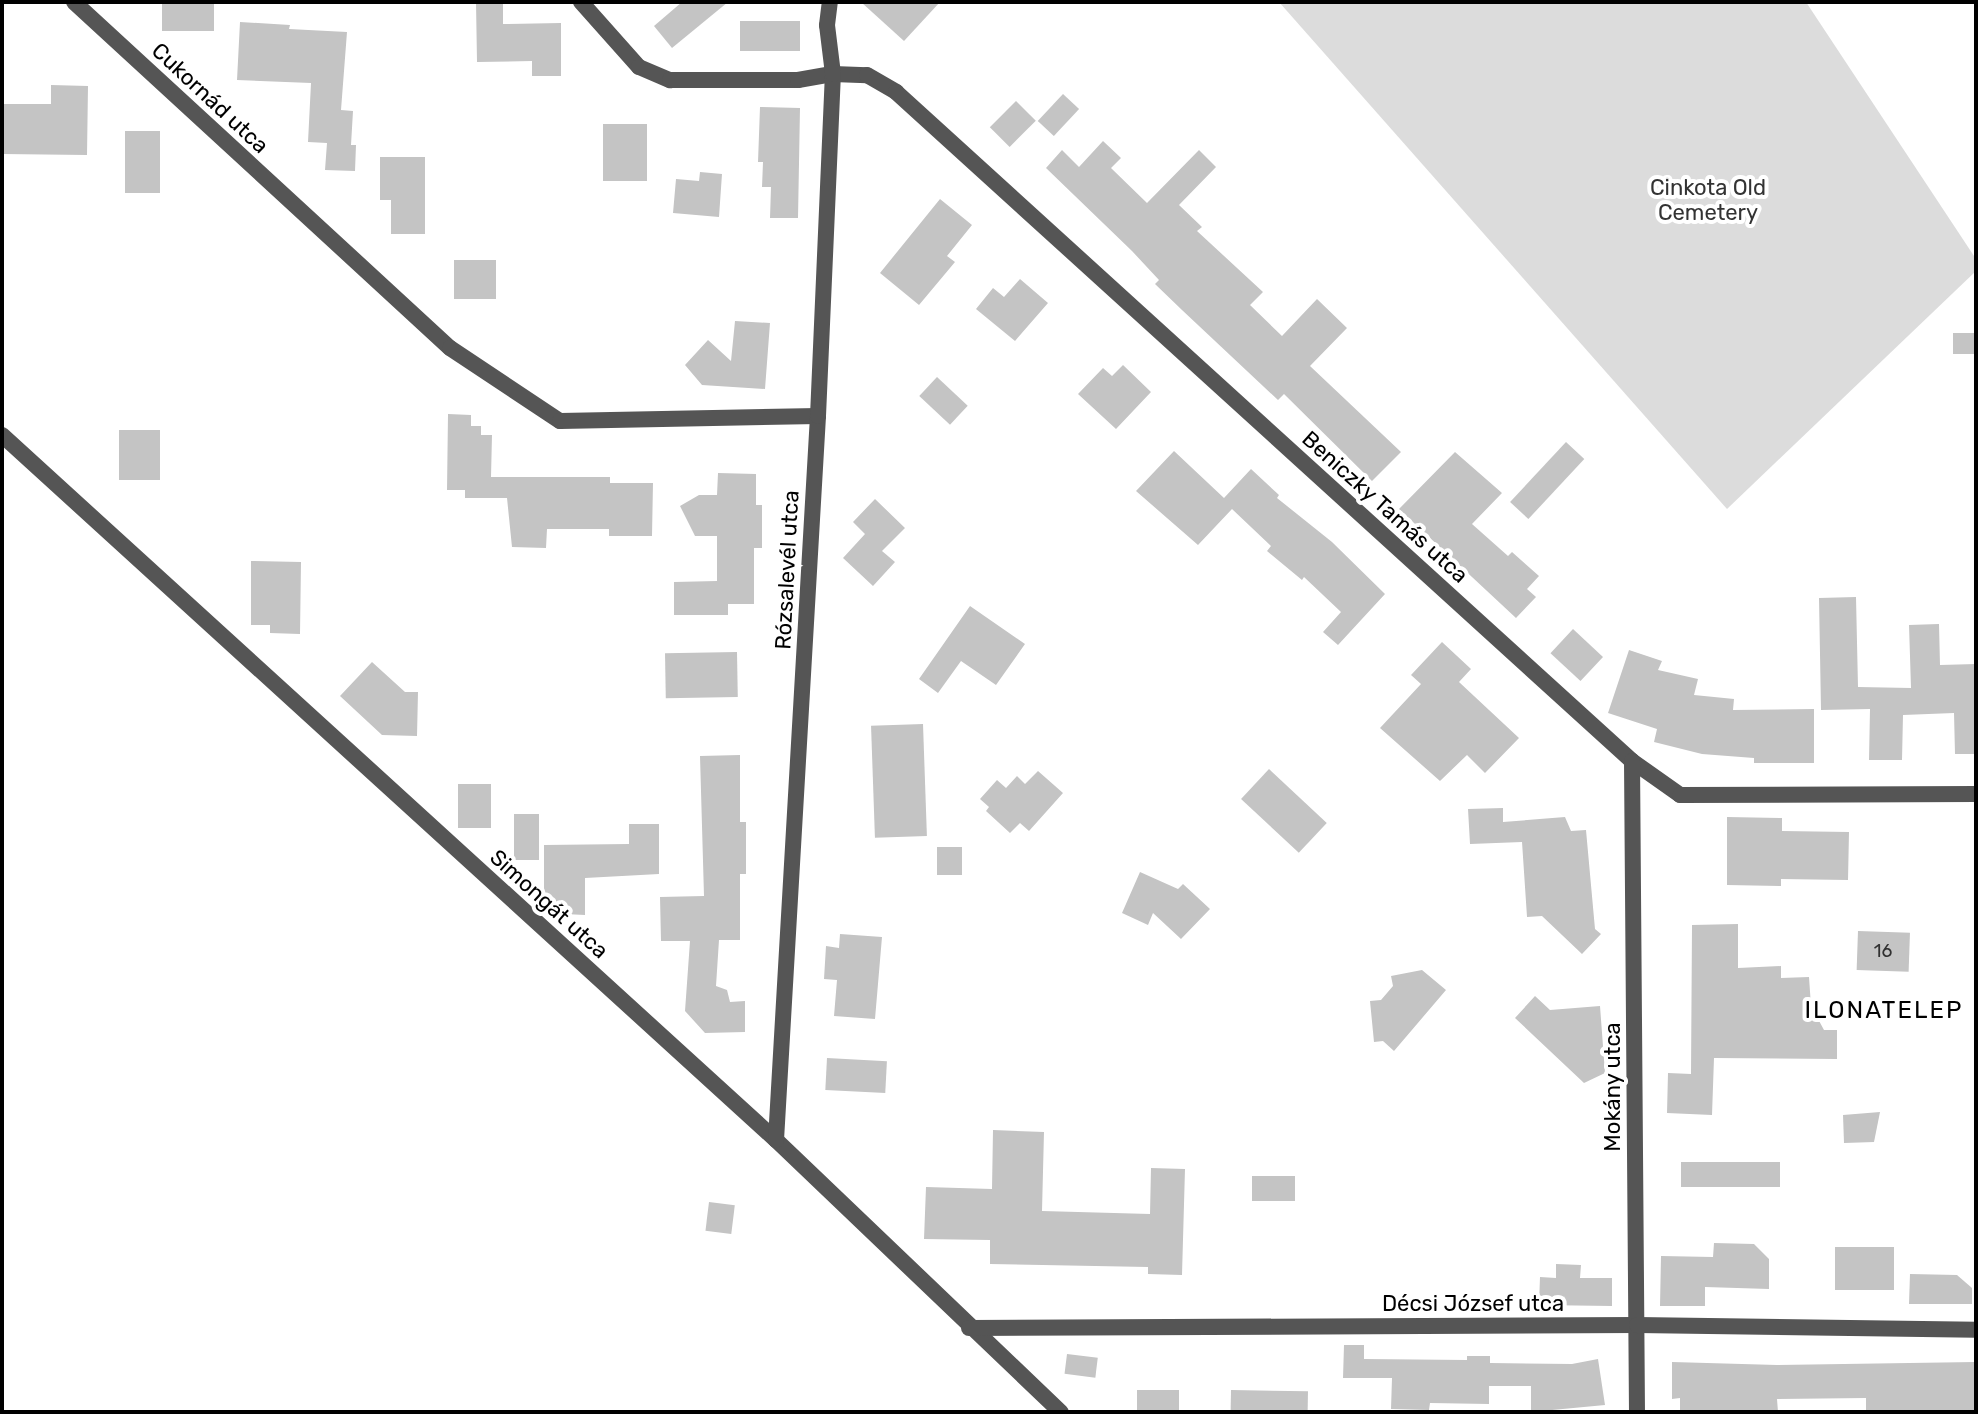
<!DOCTYPE html>
<meta charset="utf-8">
<style>
body{margin:0}
#map{position:relative;width:1978px;height:1414px;overflow:hidden;background:#fff;font-family:Rubik,sans-serif}
div>[style]{position:absolute}
.green>*{inset:0;background:#dcdcdc}
.building>*{inset:0;background:#c4c4c4;transform-origin:0 0}
.street>*{height:16px;margin:-8px;padding:0 8px;transform-origin:8px;border-radius:8px;background:#555}
span{translate:-50% -50%;white-space:nowrap;text-align:center;line-height:1.15;-webkit-text-stroke:8px #fff;paint-order:stroke}
.number-label{font-size:18px;color:#313131}
.number-label span{-webkit-text-stroke-width:0}
.street-label{font-size:22px;color:#000}
.park-label{font-size:22px;color:#333}
.neighbourhood-label{font-size:24px;color:#000;letter-spacing:2px}
.frame{position:absolute;inset:0;border:4px solid #000;pointer-events:none}
</style>
<div id="map">
<div class="green">
<i style="clip-path:polygon(1279px 2px,1806px 2px,1976px 259px,1976px 271px,1727px 509px)"></i>
</div>
<div class="building">
<i style="left:162px;top:2px;width:52px;height:29px"></i>
<i style="clip-path:polygon(476px 2px,503px 2px,503px 24px,561px 23px,561px 76px,532px 76px,532px 61px,477px 62px)"></i>
<i style="clip-path:polygon(682px 2px,728px 2px,672px 48px,654px 26px)"></i>
<i style="clip-path:polygon(861px 2px,940px 2px,904px 41px)"></i>
<i style="left:800px;top:21px;width:30px;height:60px;rotate:90deg"></i>
<i style="clip-path:polygon(240px 22px,290px 25px,289px 29px,347px 32px,341px 110px,353px 111px,351px 145px,356px 145px,355px 171px,325px 170px,327px 143px,308px 142px,311px 83px,237px 80px)"></i>
<i style="clip-path:polygon(51px 85px,88px 86px,87px 155px,2px 154px,2px 104px,51px 104px)"></i>
<i style="left:1063px;top:94px;width:22px;height:37px;rotate:43deg"></i>
<i style="left:1016px;top:101px;width:28px;height:37px;rotate:45deg"></i>
<i style="clip-path:polygon(760px 107px,800px 108px,798px 218px,770px 218px,771px 187px,762px 187px,763px 162px,758px 162px)"></i>
<i style="left:603px;top:124px;width:44px;height:57px"></i>
<i style="left:125px;top:131px;width:35px;height:62px"></i>
<i style="clip-path:polygon(1103px 141px,1121px 158px,1111px 168px,1147px 203px,1199px 150px,1216px 167px,1179px 205px,1202px 227px,1197px 231px,1263px 292px,1250px 305px,1282px 336px,1317px 299px,1347px 328px,1310px 366px,1401px 452px,1372px 481px,1284px 394px,1278px 400px,1182px 310px,1155px 284px,1159px 280px,1132px 251px,1046px 168px,1062px 150px,1079px 167px)"></i>
<i style="clip-path:polygon(380px 157px,425px 157px,425px 234px,391px 234px,391px 200px,380px 200px)"></i>
<i style="clip-path:polygon(700px 172px,722px 174px,719px 217px,673px 213px,676px 179px,699px 181px)"></i>
<i style="clip-path:polygon(940px 199px,972px 225px,947px 256px,955px 262px,919px 305px,880px 273px)"></i>
<i style="left:454px;top:260px;width:42px;height:39px"></i>
<i style="clip-path:polygon(1020px 279px,1048px 303px,1015px 341px,976px 309px,993px 288px,1004px 297px)"></i>
<i style="clip-path:polygon(735px 321px,770px 323px,765px 389px,702px 385px,685px 365px,708px 340px,731px 361px)"></i>
<i style="left:1953px;top:333px;width:23px;height:21px"></i>
<i style="clip-path:polygon(1123px 365px,1151px 392px,1116px 429px,1078px 394px,1103px 368px,1112px 376px)"></i>
<i style="left:937px;top:377px;width:42px;height:26px;rotate:43deg"></i>
<i style="clip-path:polygon(448px 414px,471px 415px,471px 426px,481px 426px,481px 435px,492px 435px,491px 477px,610px 477px,610px 483px,653px 483px,652px 536px,609px 536px,609px 529px,547px 529px,546px 548px,512px 547px,507px 498px,465px 498px,465px 490px,447px 490px)"></i>
<i style="left:119px;top:430px;width:41px;height:50px"></i>
<i style="left:1566px;top:442px;width:25px;height:82px;rotate:43deg"></i>
<i style="clip-path:polygon(1174px 451px,1224px 498px,1251px 469px,1279px 495px,1277px 498px,1332px 542px,1385px 594px,1338px 645px,1323px 632px,1341px 612px,1304px 577px,1302px 580px,1267px 551px,1271px 546px,1232px 509px,1198px 545px,1136px 491px)"></i>
<i style="clip-path:polygon(1455px 452px,1502px 493px,1472px 524px,1508px 556px,1512px 552px,1539px 576px,1527px 589px,1536px 597px,1516px 618px,1399px 509px)"></i>
<i style="clip-path:polygon(718px 473px,756px 474px,756px 505px,762px 505px,762px 548px,754px 548px,754px 604px,728px 604px,728px 615px,674px 615px,674px 582px,717px 581px,717px 536px,695px 536px,680px 506px,699px 495px,717px 495px)"></i>
<i style="clip-path:polygon(875px 499px,905px 528px,882px 551px,895px 562px,873px 586px,843px 558px,865px 534px,853px 522px)"></i>
<i style="clip-path:polygon(251px 561px,301px 562px,300px 634px,270px 633px,270px 625px,251px 625px)"></i>
<i style="clip-path:polygon(1856px 597px,1858px 687px,1911px 688px,1909px 625px,1939px 624px,1940px 665px,1976px 664px,1976px 754px,1955px 754px,1954px 713px,1903px 715px,1902px 760px,1869px 760px,1870px 709px,1821px 710px,1819px 598px)"></i>
<i style="clip-path:polygon(970px 606px,1025px 644px,996px 685px,961px 661px,938px 693px,919px 679px)"></i>
<i style="left:1573px;top:629px;width:41px;height:33px;rotate:43deg"></i>
<i style="clip-path:polygon(1442px 642px,1471px 669px,1459px 682px,1519px 738px,1485px 773px,1467px 755px,1440px 781px,1380px 728px,1421px 684px,1411px 675px)"></i>
<i style="clip-path:polygon(1629px 650px,1662px 661px,1658px 670px,1698px 679px,1694px 695px,1734px 699px,1733px 710px,1814px 709px,1814px 763px,1754px 763px,1754px 758px,1702px 754px,1654px 742px,1657px 729px,1608px 713px)"></i>
<i style="left:737px;top:652px;width:45px;height:72px;rotate:89deg"></i>
<i style="clip-path:polygon(372px 662px,405px 692px,418px 692px,417px 736px,382px 735px,340px 696px)"></i>
<i style="left:923px;top:724px;width:112px;height:52px;rotate:88deg"></i>
<i style="clip-path:polygon(740px 755px,740px 822px,746px 822px,746px 874px,740px 874px,740px 940px,719px 940px,716px 986px,727px 990px,730px 1002px,745px 1001px,745px 1032px,705px 1033px,685px 1011px,690px 941px,661px 941px,660px 897px,704px 896px,700px 756px)"></i>
<i style="left:1269px;top:769px;width:79px;height:41px;rotate:43deg"></i>
<i style="clip-path:polygon(1038px 771px,1063px 793px,1029px 831px,1020px 823px,1010px 833px,986px 811px,989px 807px,980px 799px,997px 780px,1006px 788px,1017px 776px,1025px 784px)"></i>
<i style="left:458px;top:784px;width:33px;height:44px"></i>
<i style="clip-path:polygon(1503px 808px,1503px 822px,1565px 817px,1571px 831px,1586px 830px,1595px 929px,1601px 934px,1582px 954px,1542px 916px,1527px 917px,1522px 842px,1470px 844px,1468px 809px)"></i>
<i style="left:514px;top:814px;width:25px;height:46px"></i>
<i style="clip-path:polygon(1727px 817px,1782px 818px,1782px 831px,1849px 832px,1848px 880px,1781px 879px,1781px 886px,1727px 885px)"></i>
<i style="clip-path:polygon(629px 824px,659px 824px,659px 874px,585px 878px,585px 915px,544px 913px,544px 845px,629px 844px)"></i>
<i style="left:937px;top:847px;width:25px;height:28px"></i>
<i style="clip-path:polygon(1140px 872px,1178px 889px,1183px 884px,1210px 909px,1181px 939px,1153px 913px,1148px 925px,1122px 913px)"></i>
<i style="clip-path:polygon(1738px 924px,1738px 968px,1781px 966px,1781px 978px,1809px 977px,1811px 1006px,1824px 1030px,1837px 1030px,1837px 1059px,1714px 1058px,1712px 1115px,1667px 1113px,1668px 1073px,1691px 1074px,1692px 925px)"></i>
<i style="left:1858px;top:931px;width:52px;height:39px;rotate:2deg"></i>
<i style="clip-path:polygon(840px 934px,882px 937px,875px 1019px,834px 1016px,837px 980px,824px 979px,826px 946px,839px 948px)"></i>
<i style="clip-path:polygon(1422px 970px,1446px 990px,1394px 1051px,1383px 1041px,1374px 1042px,1370px 1001px,1381px 1000px,1393px 986px,1391px 976px)"></i>
<i style="clip-path:polygon(1535px 996px,1550px 1010px,1600px 1006px,1605px 1073px,1584px 1083px,1515px 1018px)"></i>
<i style="left:827px;top:1058px;width:60px;height:32px;rotate:3deg"></i>
<i style="clip-path:polygon(1880px 1112px,1874px 1142px,1844px 1143px,1843px 1115px)"></i>
<i style="clip-path:polygon(993px 1130px,1044px 1132px,1042px 1211px,1150px 1214px,1151px 1168px,1185px 1169px,1182px 1275px,1148px 1274px,1148px 1267px,990px 1264px,990px 1240px,924px 1239px,926px 1187px,992px 1189px)"></i>
<i style="left:1681px;top:1162px;width:99px;height:25px"></i>
<i style="left:1295px;top:1176px;width:25px;height:43px;rotate:90deg"></i>
<i style="left:709px;top:1202px;width:26px;height:29px;rotate:7deg"></i>
<i style="clip-path:polygon(1714px 1243px,1754px 1244px,1769px 1259px,1769px 1289px,1705px 1287px,1705px 1306px,1660px 1306px,1661px 1256px,1713px 1257px)"></i>
<i style="left:1894px;top:1247px;width:43px;height:59px;rotate:90deg"></i>
<i style="clip-path:polygon(1556px 1264px,1581px 1265px,1580px 1278px,1612px 1278px,1612px 1306px,1539px 1305px,1540px 1277px,1556px 1278px)"></i>
<i style="clip-path:polygon(1910px 1274px,1957px 1275px,1972px 1288px,1972px 1304px,1909px 1304px)"></i>
<i style="clip-path:polygon(1344px 1345px,1364px 1345px,1364px 1359px,1467px 1360px,1467px 1356px,1490px 1356px,1490px 1363px,1572px 1364px,1598px 1359px,1605px 1405px,1531px 1412px,1531px 1386px,1489px 1386px,1489px 1404px,1430px 1403px,1429px 1410px,1391px 1409px,1392px 1378px,1343px 1378px)"></i>
<i style="left:1067px;top:1354px;width:31px;height:20px;rotate:7deg"></i>
<i style="clip-path:polygon(1672px 1362px,1777px 1365px,1975px 1362px,1976px 1412px,1866px 1412px,1866px 1398px,1777px 1399px,1778px 1412px,1680px 1412px,1680px 1398px,1672px 1399px)"></i>
<i style="left:1137px;top:1390px;width:42px;height:22px"></i>
<i style="left:1231px;top:1390px;width:77px;height:22px;rotate:1deg"></i>
</div>
<div class="street">
<i style="left:74px;top:2px;width:511px;rotate:42.62deg"></i>
<i style="left:450px;top:348px;width:132px;rotate:33.6deg"></i>
<i style="left:560px;top:421px;width:258px;rotate:-1.1deg"></i>
<i style="left:581px;top:2px;width:87px;rotate:48.3deg"></i>
<i style="left:639px;top:67px;width:34px;rotate:23deg"></i>
<i style="left:670px;top:80px;width:128px"></i>
<i style="left:798px;top:80px;width:36px;rotate:-10deg"></i>
<i style="left:833px;top:74px;width:34px;rotate:2deg"></i>
<i style="left:867px;top:75px;width:34px;rotate:30deg"></i>
<i style="left:896px;top:92px;width:995px;rotate:42.27deg"></i>
<i style="left:1632px;top:761px;width:59px;rotate:35.3deg"></i>
<i style="left:1680px;top:795px;width:296px;rotate:-0.2deg"></i>
<i style="left:2px;top:435px;width:1047px;rotate:42.33deg"></i>
<i style="left:776px;top:1140px;width:394px;rotate:43.7deg"></i>
<i style="left:1632px;top:761px;width:651px;rotate:89.56deg"></i>
<i style="left:776px;top:1140px;width:725px;rotate:-86.68deg"></i>
<i style="left:818px;top:416px;width:342px;rotate:-87.5deg"></i>
<i style="left:833px;top:74px;width:49px;rotate:-97deg"></i>
<i style="left:827px;top:25px;width:23px;rotate:-83deg"></i>
<i style="left:969px;top:1328px;width:668px;rotate:-0.26deg"></i>
<i style="left:1637px;top:1325px;width:339px;rotate:0.8deg"></i>
</div>
<div class="number-label">
<span style="left:1883px;top:951px">16</span>
</div>
<div class="street-label">
<span style="left:210px;top:98px;rotate:43deg">Cukornád utca</span>
<span style="left:1385px;top:507px;rotate:42deg">Beniczky Tamás utca</span>
<span style="left:787px;top:570px;rotate:-87deg">Rózsalevél utca</span>
<span style="left:549px;top:904px;rotate:42deg">Simongát utca</span>
<span style="left:1613px;top:1087px;rotate:-90deg">Mokány utca</span>
<span style="left:1473px;top:1304px">Décsi József utca</span>
</div>
<div class="park-label">
<span style="left:1708px;top:200px">Cinkota Old<br>Cemetery</span>
</div>
<div class="neighbourhood-label">
<span style="left:1884px;top:1011px">ILONATELEP</span>
</div>
<div class="frame"></div>
</div>
